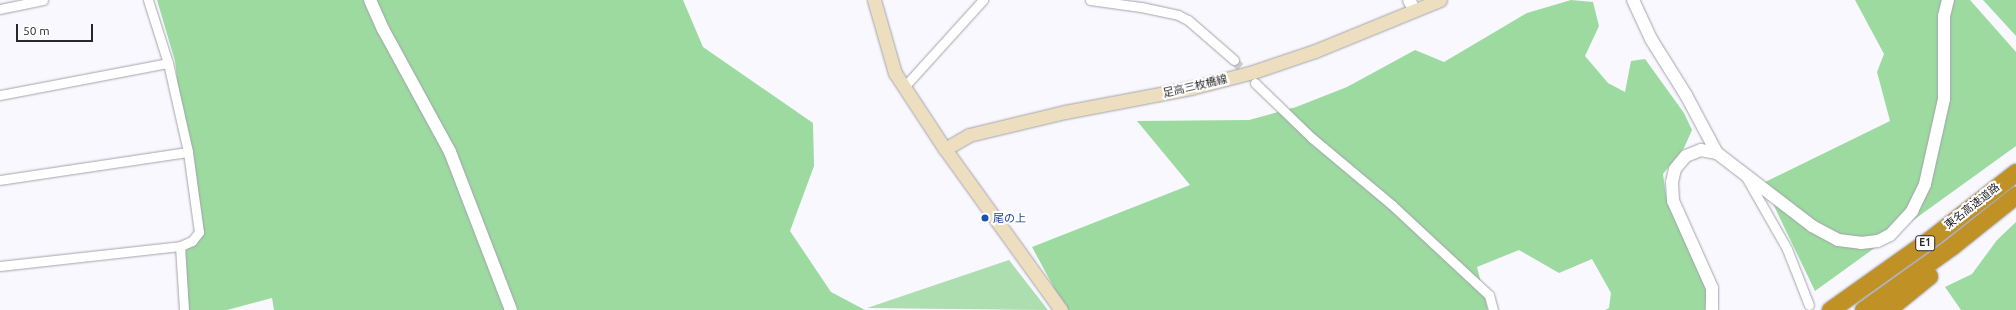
<!DOCTYPE html>
<meta charset="utf-8">
<style>
body{margin:0}
#map{position:relative;width:2016px;height:310px;overflow:hidden;background:#f9f8ff;font-family:Ubuntu,"Noto Sans JP",sans-serif}
div>[style]{position:absolute}
.green>*{inset:0;background:#acdeaf}
.forest>*{inset:0;background:#9cdaa0}
.minor-tunnel>*{height:9px;margin-top:-4.5px;transform-origin:0;background:repeating-linear-gradient(90deg,#cfced5 0 9px,transparent 0 13.5px)}
.roads{filter:drop-shadow(0 0 1px #a3a3aa) drop-shadow(0 0 1px #a3a3aa)}
.minor>*{height:9px;margin:-4.5px;padding:0 4.5px;transform-origin:4.5px;border-radius:4.5px;background:#fff}
.tertiary>*{height:12px;margin:-6px;padding:0 6px;transform-origin:6px;border-radius:6px;background:#fff}
.secondary>*{height:13px;margin:-6.5px;padding:0 6.5px;transform-origin:6.5px;border-radius:6.5px;background:#ecdebe}
.motorway>*{height:17px;margin:-8.5px;padding:0 8.5px;transform-origin:8.5px;border-radius:8.5px;background:#c09226}
.dots>*{width:11px;height:11px;translate:-50% -50%;box-sizing:border-box;border:2px solid #fff;border-radius:50%}
span{translate:-50% -50%;white-space:nowrap;text-align:center;line-height:1.15;-webkit-text-stroke:4px #fff;paint-order:stroke}
.shield-label span{padding:1px 3px;background:#fff;border:1px solid;border-radius:3px;-webkit-text-stroke-width:0}
.shield-label{font-size:10px;color:#28282b;font-weight:700}
.street-label{font-size:11px;color:#28282b}
.transit-label{font-size:11px;color:#164399}
.left{translate:0 -50%;text-align:left}
.scale{position:absolute;left:16px;top:24px;width:77px;height:18px;box-sizing:border-box;border:2px solid #28282b;border-top:0;padding-left:5px;font-size:12px;line-height:14px;white-space:nowrap;color:#28282b;-webkit-text-stroke:3px #fff;paint-order:stroke}
</style>
<div id="map">
<div class="green">
<i style="clip-path:polygon(1009px 260px,1048px 310px,867px 308px)"></i>
</div>
<div class="forest">
<i style="clip-path:polygon(157px 0,683px 0,703px 47px,813px 123px,814px 166px,790px 231px,831px 292px,865px 310px,274px 310px,272px 298px,227px 310px,182px 310px,181px 259px,199px 231px,183px 132px,175px 61px)"></i>
<i style="clip-path:polygon(1571px 0,1593px 2px,1599px 26px,1585px 56px,1608px 83px,1625px 92px,1631px 61px,1645px 59px,1684px 113px,1692px 130px,1684px 148px,1663px 174px,1666px 195px,1707px 287px,1705px 310px,1605px 310px,1609px 308px,1611px 293px,1592px 259px,1559px 273px,1519px 250px,1477px 267px,1488px 310px,1066px 310px,1032px 247px,1190px 185px,1137px 121px,1249px 120px,1296px 107px,1347px 87px,1415px 50px,1444px 62px,1527px 13px)"></i>
<i style="clip-path:polygon(1855px 0,1970px 0,2016px 52px,2016px 146px,1815px 291px,1763px 183px,1890px 121px,1877px 72px,1884px 54px)"></i>
<i style="clip-path:polygon(1983px 0,2016px 0,2016px 36px)"></i>
<i style="clip-path:polygon(2016px 222px,2016px 310px,1961px 310px,1945px 287px,1972px 274px,1997px 240px)"></i>
</div>
<div class="minor-tunnel">
<i style="left:1234px;top:60px;width:22px;rotate:47deg"></i>
</div>
<div class="roads">
<div class="minor">
<i style="left:148px;top:0;width:66px;rotate:72.4deg"></i>
<i style="left:168px;top:63px;width:91px;rotate:77.3deg"></i>
<i style="left:188px;top:152px;width:81px;rotate:82.2deg"></i>
<i style="left:199px;top:232px;width:11px;rotate:128deg"></i>
<i style="left:192px;top:241px;width:13px;rotate:157deg"></i>
<i style="left:180px;top:246px;width:64px;rotate:86.4deg"></i>
<i style="left:1090px;top:0;width:51px;rotate:7.8deg"></i>
<i style="left:1141px;top:7px;width:38px;rotate:12deg"></i>
<i style="left:1178px;top:15px;width:11px;rotate:27deg"></i>
<i style="left:1188px;top:20px;width:61px;rotate:41deg"></i>
<i style="left:0;top:9px;width:44px;rotate:-11.8deg"></i>
<i style="left:1255px;top:83px;width:79px;rotate:44deg"></i>
<i style="left:1312px;top:138px;width:104px;rotate:39.9deg"></i>
<i style="left:1392px;top:205px;width:132px;rotate:42.9deg"></i>
<i style="left:1489px;top:295px;width:16px;rotate:75deg"></i>
<i style="left:904px;top:87px;width:118px;rotate:-47.8deg"></i>
<i style="left:0;top:95px;width:171px;rotate:-10.8deg"></i>
<i style="left:1746px;top:177px;width:83px;rotate:60.3deg"></i>
<i style="left:1787px;top:249px;width:60px;rotate:68.6deg"></i>
<i style="left:0;top:180px;width:190px;rotate:-8.5deg"></i>
<i style="left:0;top:266px;width:181px;rotate:-6.3deg"></i>
</div>
<div class="tertiary">
<i style="left:370px;top:0;width:32px;rotate:66deg"></i>
<i style="left:383px;top:29px;width:140px;rotate:61.4deg"></i>
<i style="left:450px;top:152px;width:169px;rotate:68.9deg"></i>
<i style="left:1409px;top:0;width:10px;rotate:61deg"></i>
<i style="left:1633px;top:0;width:43px;rotate:65.2deg"></i>
<i style="left:1651px;top:39px;width:66px;rotate:58deg"></i>
<i style="left:1686px;top:95px;width:66px;rotate:61.9deg"></i>
<i style="left:1712px;top:310px;width:22px;rotate:-90deg"></i>
<i style="left:1712px;top:288px;width:95px;rotate:-114.1deg"></i>
<i style="left:1673px;top:201px;width:19px;rotate:-93deg"></i>
<i style="left:1672px;top:182px;width:13px;rotate:-77deg"></i>
<i style="left:1675px;top:169px;width:17px;rotate:-50deg"></i>
<i style="left:1686px;top:156px;width:16px;rotate:-22deg"></i>
<i style="left:1701px;top:150px;width:16px;rotate:11deg"></i>
<i style="left:1717px;top:153px;width:120px;rotate:37.5deg"></i>
<i style="left:1812px;top:226px;width:30px;rotate:28deg"></i>
<i style="left:1838px;top:240px;width:23px;rotate:7deg"></i>
<i style="left:1861px;top:243px;width:17px;rotate:-7deg"></i>
<i style="left:1878px;top:241px;width:13px;rotate:-27deg"></i>
<i style="left:1890px;top:235px;width:33px;rotate:-47deg"></i>
<i style="left:1912px;top:211px;width:30px;rotate:-64deg"></i>
<i style="left:1925px;top:184px;width:87px;rotate:-77.4deg"></i>
<i style="left:1944px;top:99px;width:83px;rotate:-90deg"></i>
<i style="left:1944px;top:16px;width:16px;rotate:-76deg"></i>
</div>
<div class="secondary">
<i style="left:874px;top:0;width:76px;rotate:74deg"></i>
<i style="left:895px;top:73px;width:91px;rotate:56.7deg"></i>
<i style="left:945px;top:149px;width:198px;rotate:54.2deg"></i>
<i style="left:945px;top:149px;width:28px;rotate:-30deg"></i>
<i style="left:969px;top:135px;width:99px;rotate:-13.5deg"></i>
<i style="left:1065px;top:112px;width:128px;rotate:-10.8deg"></i>
<i style="left:1191px;top:88px;width:64px;rotate:-14.5deg"></i>
<i style="left:1253px;top:72px;width:65px;rotate:-18.7deg"></i>
<i style="left:1315px;top:51px;width:135px;rotate:-22.2deg"></i>
</div>
<div class="motorway">
<i style="left:1830px;top:310px;width:128px;rotate:-35.4deg"></i>
<i style="left:1934px;top:236px;width:104px;rotate:-38deg"></i>
<i style="left:1863px;top:310px;width:110px;rotate:-35.7deg"></i>
<i style="left:1952px;top:246px;width:82px;rotate:-38.6deg"></i>
<i style="left:1887px;top:310px;width:54px;rotate:-39deg"></i>
</div>
</div>
<div class="dots">
<i style="left:985px;top:218px;background:#1a4fb4"></i>
</div>
<div class="shield-label">
<span style="left:1925px;top:243px">E1</span>
</div>
<div class="street-label">
<span style="left:1195px;top:86px;rotate:-13deg">足高三枚橋線</span>
<span style="left:1972px;top:206px;rotate:-38deg">東名高速道路</span>
</div>
<div class="transit-label">
<span class="left" style="left:993px;top:218px">尾の上</span>
</div>
<div class="scale">50 m</div>
</div>
